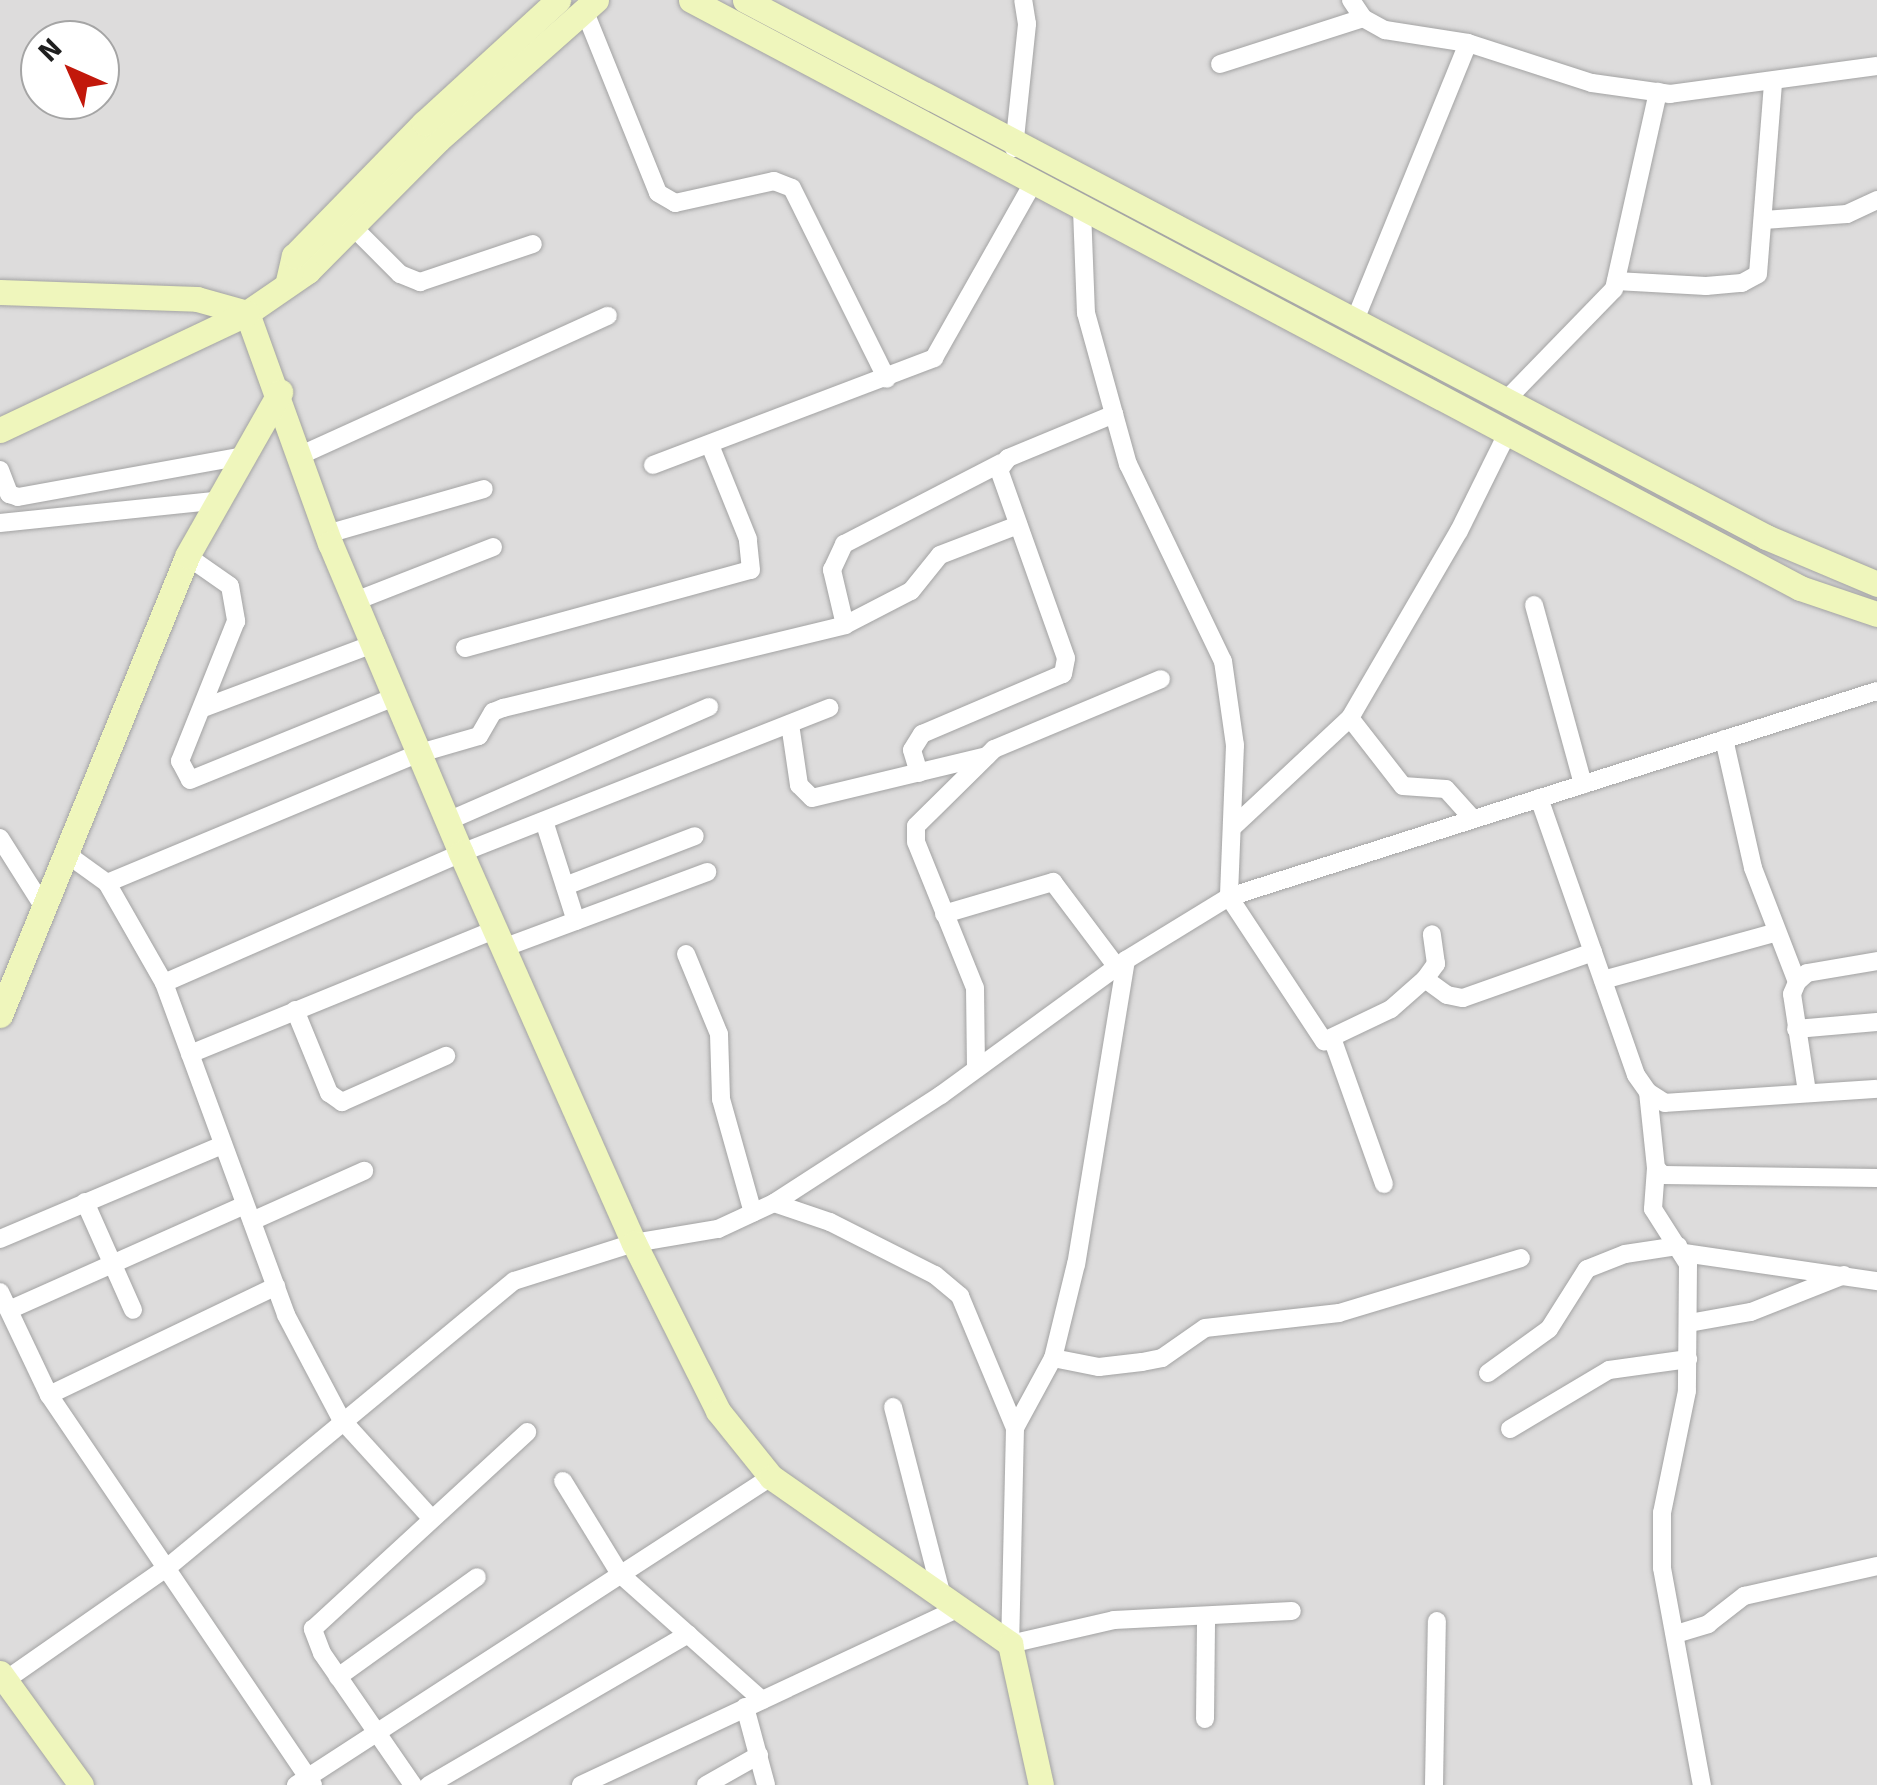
<!DOCTYPE html>
<style>
body{margin:0}
#map{position:relative;width:1877px;height:1785px;overflow:hidden;background:#efece5;font-family:Signika,sans-serif}
div>[style]{position:absolute}
.residential>*{inset:0;background:#dddcdc}
.roads{filter:drop-shadow(0 0 2px #a3a3a3) drop-shadow(0 0 2px #a3a3a3)}
.street>*{height:18px;margin:-9px;padding:0 9px;transform-origin:9px;border-radius:9px;background:#fff}
.secondary>*{height:25px;margin:-12.5px;padding:0 12.5px;transform-origin:12.5px;border-radius:12.5px;background:#eff6bc}
span{translate:-50% -50%;white-space:nowrap;text-align:center;line-height:1.15;-webkit-text-stroke:8px #fff;paint-order:stroke}
.north{position:absolute;left:20px;top:20px;width:100px;height:100px;box-sizing:border-box;background:#fff;border:2px solid #a5a5a5;border-radius:50%;rotate:315deg;font-size:28px;font-weight:700;line-height:40px;text-align:center;color:#1f1f1f}
.north::after{content:'';display:block;margin:auto;width:35px;height:45px;background:#c2180b;clip-path:polygon(50% 0,100% 100%,50% 72%,0 100%)}
</style>
<div id="map">
<div class="residential">
<i style="clip-path:polygon(evenodd,0 0,1877px 0,1877px 1785px,0 1785px,0 0,40px 40px,100px 40px,100px 100px,40px 100px,40px 40px)"></i>
</div>
<div class="roads">
<div class="street">
<i style="left:1351px;top:0;width:22px;rotate:56deg"></i>
<i style="left:1363px;top:18px;width:25px;rotate:29deg"></i>
<i style="left:1385px;top:30px;width:84px;rotate:8.9deg"></i>
<i style="left:1468px;top:43px;width:130px;rotate:17.9deg"></i>
<i style="left:1592px;top:83px;width:79px;rotate:8deg"></i>
<i style="left:1670px;top:94px;width:209px;rotate:-7.7deg"></i>
<i style="left:585px;top:12px;width:195px;rotate:68deg"></i>
<i style="left:658px;top:193px;width:20px;rotate:30deg"></i>
<i style="left:675px;top:203px;width:101px;rotate:-12.5deg"></i>
<i style="left:774px;top:181px;width:19px;rotate:21deg"></i>
<i style="left:792px;top:188px;width:213px;rotate:63.6deg"></i>
<i style="left:1220px;top:64px;width:150px;rotate:-17.8deg"></i>
<i style="left:1014px;top:148px;width:125px;rotate:-84deg"></i>
<i style="left:1027px;top:24px;width:24px;rotate:-99deg"></i>
<i style="left:1082px;top:210px;width:103px;rotate:87.8deg"></i>
<i style="left:1086px;top:313px;width:157px;rotate:74.5deg"></i>
<i style="left:1128px;top:464px;width:219px;rotate:64.3deg"></i>
<i style="left:1223px;top:661px;width:85px;rotate:81.9deg"></i>
<i style="left:1235px;top:745px;width:152px;rotate:92.3deg"></i>
<i style="left:1229px;top:897px;width:173px;rotate:56.6deg"></i>
<i style="left:1324px;top:1041px;width:74px;rotate:-25.5deg"></i>
<i style="left:1391px;top:1009px;width:45px;rotate:-41.4deg"></i>
<i style="left:1425px;top:979px;width:19px;rotate:-54deg"></i>
<i style="left:1436px;top:964px;width:30px;rotate:-98deg"></i>
<i style="left:1764px;top:220px;width:83px;rotate:-4.1deg"></i>
<i style="left:1847px;top:214px;width:33px;rotate:-25deg"></i>
<i style="left:352px;top:226px;width:68px;rotate:45deg"></i>
<i style="left:400px;top:274px;width:22px;rotate:22deg"></i>
<i style="left:420px;top:282px;width:119px;rotate:-18.6deg"></i>
<i style="left:1616px;top:281px;width:90px;rotate:3.2deg"></i>
<i style="left:1706px;top:286px;width:36px;rotate:-5deg"></i>
<i style="left:1742px;top:283px;width:18px;rotate:-29deg"></i>
<i style="left:1758px;top:274px;width:193px;rotate:-85.5deg"></i>
<i style="left:1355px;top:320px;width:299px;rotate:-67.8deg"></i>
<i style="left:1507px;top:399px;width:153px;rotate:-45.8deg"></i>
<i style="left:1614px;top:289px;width:202px;rotate:-77.4deg"></i>
<i style="left:301px;top:455px;width:337px;rotate:-24.4deg"></i>
<i style="left:653px;top:465px;width:301px;rotate:-20.8deg"></i>
<i style="left:934px;top:358px;width:199px;rotate:-60.5deg"></i>
<i style="left:0;top:470px;width:26px;rotate:69deg"></i>
<i style="left:9px;top:494px;width:9px;rotate:18deg"></i>
<i style="left:18px;top:497px;width:225px;rotate:-10.3deg"></i>
<i style="left:0;top:523px;width:215px;rotate:-5.9deg"></i>
<i style="left:327px;top:534px;width:163px;rotate:-16deg"></i>
<i style="left:187px;top:556px;width:52px;rotate:34.9deg"></i>
<i style="left:230px;top:586px;width:36px;rotate:80deg"></i>
<i style="left:236px;top:621px;width:151px;rotate:111.8deg"></i>
<i style="left:180px;top:761px;width:21px;rotate:62deg"></i>
<i style="left:190px;top:780px;width:223px;rotate:-22.1deg"></i>
<i style="left:358px;top:600px;width:145px;rotate:-21.4deg"></i>
<i style="left:1534px;top:605px;width:186px;rotate:74.7deg"></i>
<i style="left:845px;top:625px;width:57px;rotate:-103.3deg"></i>
<i style="left:832px;top:570px;width:29px;rotate:-65deg"></i>
<i style="left:844px;top:544px;width:177px;rotate:-27.3deg"></i>
<i style="left:465px;top:648px;width:296px;rotate:-15.3deg"></i>
<i style="left:751px;top:570px;width:31px;rotate:-96deg"></i>
<i style="left:748px;top:539px;width:101px;rotate:-112deg"></i>
<i style="left:203px;top:708px;width:185px;rotate:-20.6deg"></i>
<i style="left:1350px;top:718px;width:86px;rotate:52.1deg"></i>
<i style="left:1403px;top:786px;width:43px;rotate:4deg"></i>
<i style="left:1446px;top:789px;width:40px;rotate:48deg"></i>
<i style="left:790px;top:724px;width:62px;rotate:81.6deg"></i>
<i style="left:799px;top:785px;width:18px;rotate:45deg"></i>
<i style="left:812px;top:798px;width:180px;rotate:-13.5deg"></i>
<i style="left:1724px;top:739px;width:132px;rotate:77.3deg"></i>
<i style="left:1753px;top:868px;width:122px;rotate:68.9deg"></i>
<i style="left:919px;top:773px;width:24px;rotate:-107deg"></i>
<i style="left:912px;top:750px;width:19px;rotate:-58deg"></i>
<i style="left:922px;top:734px;width:153px;rotate:-23.1deg"></i>
<i style="left:1063px;top:674px;width:16px;rotate:-79deg"></i>
<i style="left:1066px;top:658px;width:200px;rotate:-109.6deg"></i>
<i style="left:999px;top:470px;width:15px;rotate:-53deg"></i>
<i style="left:1008px;top:458px;width:115px;rotate:-22.5deg"></i>
<i style="left:1539px;top:798px;width:293px;rotate:70.7deg"></i>
<i style="left:1636px;top:1075px;width:21px;rotate:55deg"></i>
<i style="left:1648px;top:1092px;width:20px;rotate:33deg"></i>
<i style="left:1665px;top:1103px;width:212px;rotate:-3.8deg"></i>
<i style="left:448px;top:821px;width:285px;rotate:-23.6deg"></i>
<i style="left:544px;top:821px;width:105px;rotate:72.3deg"></i>
<i style="left:1232px;top:828px;width:161px;rotate:-43deg"></i>
<i style="left:1350px;top:718px;width:216px;rotate:-59.8deg"></i>
<i style="left:1459px;top:531px;width:110px;rotate:-63.7deg"></i>
<i style="left:0;top:838px;width:80px;rotate:57.7deg"></i>
<i style="left:64px;top:852px;width:53px;rotate:35.8deg"></i>
<i style="left:107px;top:883px;width:115px;rotate:60.3deg"></i>
<i style="left:164px;top:983px;width:354px;rotate:69.8deg"></i>
<i style="left:286px;top:1315px;width:118px;rotate:62.1deg"></i>
<i style="left:341px;top:1419px;width:135px;rotate:47.7deg"></i>
<i style="left:107px;top:883px;width:339px;rotate:-22.6deg"></i>
<i style="left:420px;top:753px;width:61px;rotate:-16.1deg"></i>
<i style="left:479px;top:736px;width:28px;rotate:-60deg"></i>
<i style="left:493px;top:712px;width:11px;rotate:-22deg"></i>
<i style="left:503px;top:708px;width:352px;rotate:-13.6deg"></i>
<i style="left:845px;top:625px;width:74px;rotate:-27.3deg"></i>
<i style="left:911px;top:591px;width:46px;rotate:-51.1deg"></i>
<i style="left:940px;top:555px;width:84px;rotate:-21deg"></i>
<i style="left:565px;top:886px;width:139px;rotate:-21deg"></i>
<i style="left:944px;top:914px;width:114px;rotate:-16.4deg"></i>
<i style="left:1053px;top:882px;width:105px;rotate:53.1deg"></i>
<i style="left:503px;top:948px;width:218px;rotate:-20.4deg"></i>
<i style="left:686px;top:954px;width:87px;rotate:67.6deg"></i>
<i style="left:719px;top:1034px;width:65px;rotate:88.2deg"></i>
<i style="left:721px;top:1099px;width:118px;rotate:74.3deg"></i>
<i style="left:1126px;top:960px;width:308px;rotate:99.3deg"></i>
<i style="left:1076px;top:1264px;width:97px;rotate:103.7deg"></i>
<i style="left:1053px;top:1358px;width:80px;rotate:118.5deg"></i>
<i style="left:1015px;top:1428px;width:216px;rotate:91.3deg"></i>
<i style="left:1010px;top:1644px;width:107px;rotate:-13deg"></i>
<i style="left:1114px;top:1620px;width:178px;rotate:-2.9deg"></i>
<i style="left:1425px;top:979px;width:27px;rotate:36deg"></i>
<i style="left:1447px;top:995px;width:16px;rotate:11deg"></i>
<i style="left:1463px;top:998px;width:138px;rotate:-19.5deg"></i>
<i style="left:1603px;top:980px;width:180px;rotate:-15.4deg"></i>
<i style="left:164px;top:983px;width:324px;rotate:-23.6deg"></i>
<i style="left:461px;top:853px;width:396px;rotate:-21.5deg"></i>
<i style="left:295px;top:1010px;width:90px;rotate:67.7deg"></i>
<i style="left:329px;top:1093px;width:16px;rotate:35deg"></i>
<i style="left:342px;top:1102px;width:114px;rotate:-23.9deg"></i>
<i style="left:1796px;top:1029px;width:81px;rotate:-4.9deg"></i>
<i style="left:1332px;top:1038px;width:155px;rotate:70.4deg"></i>
<i style="left:190px;top:1054px;width:328px;rotate:-22.2deg"></i>
<i style="left:976px;top:1069px;width:81px;rotate:-90.7deg"></i>
<i style="left:975px;top:988px;width:157px;rotate:-112deg"></i>
<i style="left:916px;top:842px;width:16px;rotate:-90deg"></i>
<i style="left:916px;top:826px;width:110px;rotate:-44.6deg"></i>
<i style="left:994px;top:749px;width:181px;rotate:-22.7deg"></i>
<i style="left:1648px;top:1092px;width:76px;rotate:84deg"></i>
<i style="left:1656px;top:1168px;width:10px;rotate:45deg"></i>
<i style="left:1663px;top:1175px;width:214px;rotate:0.8deg"></i>
<i style="left:1807px;top:1092px;width:99px;rotate:-98.7deg"></i>
<i style="left:1792px;top:994px;width:13px;rotate:-67deg"></i>
<i style="left:1797px;top:982px;width:13px;rotate:-42deg"></i>
<i style="left:1807px;top:973px;width:71px;rotate:-9.7deg"></i>
<i style="left:1656px;top:1168px;width:41px;rotate:94.2deg"></i>
<i style="left:1653px;top:1209px;width:65px;rotate:57.5deg"></i>
<i style="left:1688px;top:1264px;width:127px;rotate:90.5deg"></i>
<i style="left:1687px;top:1391px;width:125px;rotate:101.6deg"></i>
<i style="left:1662px;top:1513px;width:55px;rotate:90deg"></i>
<i style="left:1662px;top:1568px;width:221px;rotate:79.6deg"></i>
<i style="left:85px;top:1202px;width:118px;rotate:66deg"></i>
<i style="left:774px;top:1203px;width:59px;rotate:18.7deg"></i>
<i style="left:830px;top:1222px;width:118px;rotate:26.8deg"></i>
<i style="left:935px;top:1275px;width:33px;rotate:40deg"></i>
<i style="left:960px;top:1296px;width:143px;rotate:67.4deg"></i>
<i style="left:252px;top:1221px;width:123px;rotate:-24.1deg"></i>
<i style="left:0;top:1239px;width:242px;rotate:-22.9deg"></i>
<i style="left:1684px;top:1253px;width:195px;rotate:8.3deg"></i>
<i style="left:0;top:1292px;width:114px;rotate:64.6deg"></i>
<i style="left:49px;top:1395px;width:471px;rotate:55.9deg"></i>
<i style="left:9px;top:1310px;width:258px;rotate:-24deg"></i>
<i style="left:1689px;top:1323px;width:63px;rotate:-10.1deg"></i>
<i style="left:1751px;top:1312px;width:100px;rotate:-21.7deg"></i>
<i style="left:1053px;top:1358px;width:47px;rotate:11.1deg"></i>
<i style="left:1099px;top:1367px;width:43px;rotate:-6.6deg"></i>
<i style="left:1142px;top:1362px;width:20px;rotate:-11deg"></i>
<i style="left:1162px;top:1358px;width:52px;rotate:-34.9deg"></i>
<i style="left:1205px;top:1328px;width:135px;rotate:-6.4deg"></i>
<i style="left:1339px;top:1313px;width:190px;rotate:-16.8deg"></i>
<i style="left:1488px;top:1373px;width:75px;rotate:-35.8deg"></i>
<i style="left:1549px;top:1329px;width:71px;rotate:-57.7deg"></i>
<i style="left:1587px;top:1269px;width:41px;rotate:-21.5deg"></i>
<i style="left:1625px;top:1254px;width:54px;rotate:-8.6deg"></i>
<i style="left:49px;top:1395px;width:252px;rotate:-25.6deg"></i>
<i style="left:893px;top:1407px;width:196px;rotate:75.5deg"></i>
<i style="left:1510px;top:1429px;width:115px;rotate:-30.8deg"></i>
<i style="left:1609px;top:1370px;width:80px;rotate:-7.9deg"></i>
<i style="left:563px;top:1481px;width:109px;rotate:58.5deg"></i>
<i style="left:620px;top:1574px;width:190px;rotate:41.6deg"></i>
<i style="left:1676px;top:1634px;width:34px;rotate:-17deg"></i>
<i style="left:1708px;top:1624px;width:46px;rotate:-37.9deg"></i>
<i style="left:1744px;top:1596px;width:136px;rotate:-12.7deg"></i>
<i style="left:338px;top:1677px;width:171px;rotate:-35.7deg"></i>
<i style="left:0;top:1684px;width:205px;rotate:-34.9deg"></i>
<i style="left:168px;top:1567px;width:449px;rotate:-39.6deg"></i>
<i style="left:514px;top:1281px;width:126px;rotate:-17.6deg"></i>
<i style="left:634px;top:1243px;width:85px;rotate:-9.5deg"></i>
<i style="left:718px;top:1229px;width:62px;rotate:-24.9deg"></i>
<i style="left:774px;top:1203px;width:199px;rotate:-32.9deg"></i>
<i style="left:941px;top:1095px;width:229px;rotate:-36.1deg"></i>
<i style="left:1126px;top:960px;width:121px;rotate:-31.5deg"></i>
<i style="left:1229px;top:897px;width:680px;rotate:-17.64deg"></i>
<i style="left:745px;top:1707px;width:81px;rotate:74.9deg"></i>
<i style="left:1205px;top:1719px;width:103px;rotate:-89.4deg"></i>
<i style="left:296px;top:1785px;width:566px;rotate:-32.96deg"></i>
<i style="left:413px;top:1785px;width:160px;rotate:-124.6deg"></i>
<i style="left:322px;top:1653px;width:26px;rotate:-111deg"></i>
<i style="left:313px;top:1629px;width:291px;rotate:-42.6deg"></i>
<i style="left:429px;top:1785px;width:300px;rotate:-30.2deg"></i>
<i style="left:581px;top:1785px;width:416px;rotate:-25.1deg"></i>
<i style="left:706px;top:1785px;width:61px;rotate:-29.5deg"></i>
<i style="left:1434px;top:1785px;width:164px;rotate:-89deg"></i>
</div>
<div class="secondary">
<i style="left:596px;top:0;width:211px;rotate:138.5deg"></i>
<i style="left:438px;top:140px;width:185px;rotate:134.8deg"></i>
<i style="left:308px;top:271px;width:74px;rotate:145.5deg"></i>
<i style="left:247px;top:313px;width:245px;rotate:70.2deg"></i>
<i style="left:330px;top:543px;width:337px;rotate:67.1deg"></i>
<i style="left:461px;top:853px;width:427px;rotate:66.1deg"></i>
<i style="left:634px;top:1243px;width:188px;rotate:63.4deg"></i>
<i style="left:718px;top:1411px;width:85px;rotate:51.2deg"></i>
<i style="left:771px;top:1477px;width:292px;rotate:34.9deg"></i>
<i style="left:1010px;top:1644px;width:144px;rotate:77.6deg"></i>
<i style="left:691px;top:0;width:1255px;rotate:27.93deg"></i>
<i style="left:1800px;top:588px;width:81px;rotate:18.7deg"></i>
<i style="left:745px;top:0;width:1154px;rotate:27.74deg"></i>
<i style="left:1766px;top:537px;width:121px;rotate:22.9deg"></i>
<i style="left:288px;top:281px;width:26px;rotate:-77deg"></i>
<i style="left:294px;top:256px;width:186px;rotate:-45.7deg"></i>
<i style="left:424px;top:123px;width:182px;rotate:-42.5deg"></i>
<i style="left:0;top:292px;width:197px;rotate:2deg"></i>
<i style="left:197px;top:299px;width:52px;rotate:15.6deg"></i>
<i style="left:0;top:430px;width:273px;rotate:-25.3deg"></i>
<i style="left:0;top:1015px;width:496px;rotate:-67.8deg"></i>
<i style="left:187px;top:556px;width:189px;rotate:-60.4deg"></i>
<i style="left:0;top:1673px;width:138px;rotate:54.1deg"></i>
</div>
</div>
<div class="north">N</div>
</div>
